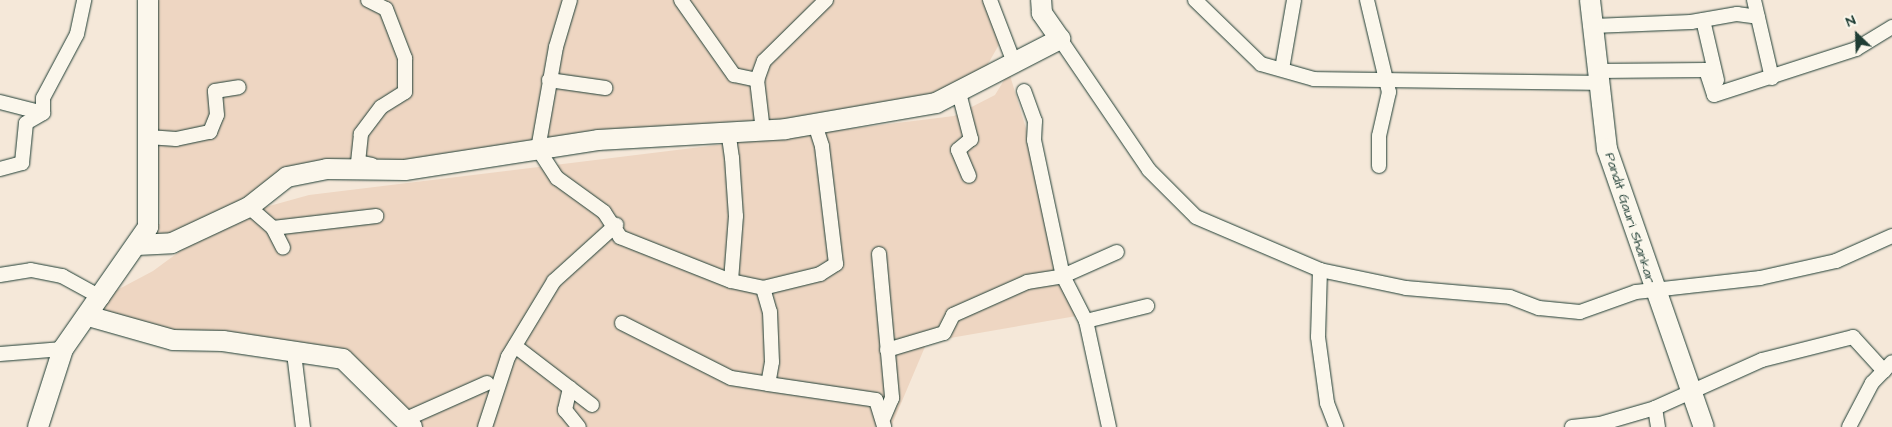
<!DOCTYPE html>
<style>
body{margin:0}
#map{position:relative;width:1892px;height:427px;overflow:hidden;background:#f5e8d9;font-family:"Architects Daughter",sans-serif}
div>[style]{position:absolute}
.built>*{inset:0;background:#eed6c2}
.roads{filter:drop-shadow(0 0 1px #1f3d34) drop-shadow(0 0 1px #1f3d34)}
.street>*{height:14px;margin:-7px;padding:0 7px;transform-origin:7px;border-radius:7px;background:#fbf7ec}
.secondary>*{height:20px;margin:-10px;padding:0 10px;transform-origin:10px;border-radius:10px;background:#fbf7ec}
span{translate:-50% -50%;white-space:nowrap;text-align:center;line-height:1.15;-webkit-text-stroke:4.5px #fbf7ec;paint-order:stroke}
.street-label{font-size:14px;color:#1f3d34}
.north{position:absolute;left:1832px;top:10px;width:50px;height:50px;-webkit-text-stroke:4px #fbf7ec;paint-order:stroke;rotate:336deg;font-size:14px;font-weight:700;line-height:20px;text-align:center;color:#1f3d34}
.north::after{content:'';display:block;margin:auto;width:18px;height:22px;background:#1f3d34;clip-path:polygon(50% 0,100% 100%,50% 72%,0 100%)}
</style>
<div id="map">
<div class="built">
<i style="clip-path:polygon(154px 0,991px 0,1005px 34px,976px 85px,844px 119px,534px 159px,327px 169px,230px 217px,309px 195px,954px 116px,995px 95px,1009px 72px,1082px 315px,927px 342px,891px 427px,422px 427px,350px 354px,180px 340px,96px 319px,102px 298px,153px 271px,221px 221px,136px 247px,148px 227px,160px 224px)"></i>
</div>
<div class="roads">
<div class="street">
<i style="left:368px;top:0;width:20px;rotate:27deg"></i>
<i style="left:386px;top:9px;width:53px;rotate:68.8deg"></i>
<i style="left:405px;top:58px;width:34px;rotate:90deg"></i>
<i style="left:405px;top:92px;width:28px;rotate:148deg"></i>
<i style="left:381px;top:107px;width:34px;rotate:127deg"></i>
<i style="left:361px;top:134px;width:28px;rotate:96deg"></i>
<i style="left:358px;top:162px;width:14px;rotate:12deg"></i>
<i style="left:570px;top:0;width:49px;rotate:106.6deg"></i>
<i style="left:556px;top:47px;width:104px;rotate:100deg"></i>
<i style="left:538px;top:149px;width:35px;rotate:57deg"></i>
<i style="left:557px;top:178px;width:58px;rotate:35.9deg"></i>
<i style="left:604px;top:212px;width:30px;rotate:57deg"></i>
<i style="left:620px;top:237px;width:119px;rotate:21.6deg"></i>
<i style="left:681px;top:0;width:92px;rotate:54.8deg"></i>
<i style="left:734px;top:75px;width:24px;rotate:12deg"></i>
<i style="left:990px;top:0;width:64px;rotate:69deg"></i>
<i style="left:1195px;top:0;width:92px;rotate:44.1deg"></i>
<i style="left:1261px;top:64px;width:55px;rotate:15.8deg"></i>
<i style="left:1314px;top:79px;width:285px;rotate:0.8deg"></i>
<i style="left:1367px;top:0;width:95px;rotate:76.6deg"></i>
<i style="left:1389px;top:92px;width:45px;rotate:102.8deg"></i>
<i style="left:1379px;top:136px;width:30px;rotate:90deg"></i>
<i style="left:1754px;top:0;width:80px;rotate:77deg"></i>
<i style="left:1703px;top:20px;width:62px;rotate:76.9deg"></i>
<i style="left:1593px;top:26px;width:98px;rotate:-2.3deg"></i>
<i style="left:1691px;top:22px;width:47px;rotate:-9.9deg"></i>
<i style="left:1737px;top:14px;width:21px;rotate:8deg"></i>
<i style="left:1060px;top:39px;width:158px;rotate:55.8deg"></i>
<i style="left:1149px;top:170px;width:66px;rotate:45deg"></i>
<i style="left:1196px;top:217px;width:135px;rotate:23.1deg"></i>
<i style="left:1320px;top:270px;width:88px;rotate:11.8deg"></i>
<i style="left:1406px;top:288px;width:104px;rotate:4.9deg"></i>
<i style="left:1510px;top:297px;width:31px;rotate:21deg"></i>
<i style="left:1539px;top:308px;width:41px;rotate:5.6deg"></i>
<i style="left:1580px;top:312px;width:59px;rotate:-19.7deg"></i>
<i style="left:1636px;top:292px;width:125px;rotate:-6.4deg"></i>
<i style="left:1760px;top:278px;width:78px;rotate:-12.6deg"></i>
<i style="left:1836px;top:261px;width:61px;rotate:-24.1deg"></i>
<i style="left:1282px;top:69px;width:70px;rotate:-80.1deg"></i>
<i style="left:1598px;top:71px;width:108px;rotate:-0.5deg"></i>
<i style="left:1706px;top:70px;width:26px;rotate:72deg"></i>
<i style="left:1714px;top:95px;width:149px;rotate:-17.9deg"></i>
<i style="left:1856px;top:49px;width:42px;rotate:-31.4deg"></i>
<i style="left:549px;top:80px;width:57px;rotate:8.1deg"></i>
<i style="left:1024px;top:91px;width:32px;rotate:70deg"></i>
<i style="left:1035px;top:121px;width:19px;rotate:93deg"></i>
<i style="left:1034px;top:140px;width:139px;rotate:78deg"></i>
<i style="left:1063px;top:276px;width:59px;rotate:-24deg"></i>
<i style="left:959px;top:93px;width:48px;rotate:75.4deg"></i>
<i style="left:971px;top:139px;width:17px;rotate:140deg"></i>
<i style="left:958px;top:150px;width:28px;rotate:67deg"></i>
<i style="left:0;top:102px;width:44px;rotate:14.3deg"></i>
<i style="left:763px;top:131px;width:51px;rotate:-96.7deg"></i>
<i style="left:757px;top:80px;width:20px;rotate:-70deg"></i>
<i style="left:764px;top:61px;width:87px;rotate:-44.5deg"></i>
<i style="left:718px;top:134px;width:11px;rotate:15deg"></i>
<i style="left:729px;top:137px;width:21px;rotate:82deg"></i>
<i style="left:732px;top:158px;width:58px;rotate:86.1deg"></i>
<i style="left:736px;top:216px;width:65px;rotate:94.4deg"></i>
<i style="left:731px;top:281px;width:33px;rotate:12deg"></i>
<i style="left:763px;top:288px;width:25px;rotate:74deg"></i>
<i style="left:770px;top:312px;width:50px;rotate:87.7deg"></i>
<i style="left:772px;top:362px;width:22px;rotate:100deg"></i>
<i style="left:768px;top:384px;width:109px;rotate:8.4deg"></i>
<i style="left:876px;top:400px;width:28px;rotate:73deg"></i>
<i style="left:148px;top:137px;width:28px;rotate:4deg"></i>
<i style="left:176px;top:139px;width:35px;rotate:-12deg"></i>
<i style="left:210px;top:132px;width:18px;rotate:-68deg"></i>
<i style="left:217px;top:115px;width:24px;rotate:-95deg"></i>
<i style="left:215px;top:91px;width:24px;rotate:-9deg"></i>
<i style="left:0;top:169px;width:23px;rotate:-15deg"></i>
<i style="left:22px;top:163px;width:40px;rotate:-84.3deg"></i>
<i style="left:26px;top:123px;width:20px;rotate:-30deg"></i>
<i style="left:43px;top:113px;width:15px;rotate:-90deg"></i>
<i style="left:43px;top:98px;width:72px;rotate:-62deg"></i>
<i style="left:77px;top:34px;width:35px;rotate:-78deg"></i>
<i style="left:249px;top:207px;width:32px;rotate:41deg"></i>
<i style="left:273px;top:228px;width:22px;rotate:63deg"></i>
<i style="left:273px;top:228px;width:104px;rotate:-6.6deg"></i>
<i style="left:879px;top:254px;width:145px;rotate:84.8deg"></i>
<i style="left:892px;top:398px;width:21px;rotate:113deg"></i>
<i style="left:1320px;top:270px;width:67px;rotate:91.7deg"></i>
<i style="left:1318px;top:337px;width:67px;rotate:82.2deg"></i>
<i style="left:1327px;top:403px;width:26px;rotate:69deg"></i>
<i style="left:0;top:275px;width:31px;rotate:-9deg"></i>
<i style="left:31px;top:270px;width:32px;rotate:11deg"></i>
<i style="left:62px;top:276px;width:46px;rotate:28.8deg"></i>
<i style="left:763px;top:288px;width:59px;rotate:-13.8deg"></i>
<i style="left:820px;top:274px;width:19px;rotate:-32deg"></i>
<i style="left:836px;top:264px;width:119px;rotate:-96.8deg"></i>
<i style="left:822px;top:146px;width:23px;rotate:-108deg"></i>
<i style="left:622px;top:323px;width:122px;rotate:26.8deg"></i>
<i style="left:731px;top:378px;width:37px;rotate:9deg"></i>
<i style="left:515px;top:346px;width:97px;rotate:37.5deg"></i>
<i style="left:887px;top:350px;width:59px;rotate:-16.6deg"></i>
<i style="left:944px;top:333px;width:20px;rotate:-63deg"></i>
<i style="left:953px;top:315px;width:81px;rotate:-24deg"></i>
<i style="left:1027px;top:282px;width:36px;rotate:-9deg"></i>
<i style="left:1063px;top:276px;width:51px;rotate:62.9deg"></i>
<i style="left:294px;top:353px;width:75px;rotate:83.1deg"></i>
<i style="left:0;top:354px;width:63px;rotate:-4.5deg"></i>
<i style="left:570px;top:388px;width:23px;rotate:103deg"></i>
<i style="left:565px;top:410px;width:22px;rotate:51deg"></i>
<i style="left:1655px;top:408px;width:19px;rotate:81deg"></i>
<i style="left:404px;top:420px;width:91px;rotate:-24deg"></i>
<i style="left:485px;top:427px;width:74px;rotate:-71.8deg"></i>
<i style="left:508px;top:357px;width:89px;rotate:-58.8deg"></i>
<i style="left:554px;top:281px;width:84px;rotate:-42.1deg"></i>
<i style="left:1109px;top:427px;width:108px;rotate:-102.2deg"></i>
<i style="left:1086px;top:321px;width:63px;rotate:-13.8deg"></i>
<i style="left:1572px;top:427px;width:28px;rotate:-6deg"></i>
<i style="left:1600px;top:424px;width:57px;rotate:-16.2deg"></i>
<i style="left:1655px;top:408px;width:117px;rotate:-24.2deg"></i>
<i style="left:1762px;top:360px;width:94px;rotate:-14.2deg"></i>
<i style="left:1853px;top:337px;width:46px;rotate:47.6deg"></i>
<i style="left:1849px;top:427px;width:50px;rotate:-62.4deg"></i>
<i style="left:1872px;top:383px;width:29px;rotate:-46deg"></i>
</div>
<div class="secondary">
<i style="left:1590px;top:0;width:150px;rotate:83.5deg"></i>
<i style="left:1607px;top:149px;width:294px;rotate:70.8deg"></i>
<i style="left:137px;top:245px;width:35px;rotate:-3deg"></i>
<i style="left:172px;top:243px;width:85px;rotate:-25.1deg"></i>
<i style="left:249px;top:207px;width:48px;rotate:-38.3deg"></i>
<i style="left:287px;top:177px;width:41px;rotate:-11.3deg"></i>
<i style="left:327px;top:169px;width:78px;rotate:0.7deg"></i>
<i style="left:405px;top:170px;width:195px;rotate:-8.8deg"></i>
<i style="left:598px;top:140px;width:188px;rotate:-3.3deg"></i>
<i style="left:786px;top:129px;width:152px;rotate:-9.8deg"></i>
<i style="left:936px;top:103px;width:140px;rotate:-27.3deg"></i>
<i style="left:1060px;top:39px;width:32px;rotate:-125deg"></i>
<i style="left:1042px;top:13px;width:13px;rotate:-94deg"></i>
<i style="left:88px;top:316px;width:88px;rotate:15.8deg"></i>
<i style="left:173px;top:340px;width:50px;rotate:1.1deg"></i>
<i style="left:223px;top:341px;width:121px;rotate:8.5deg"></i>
<i style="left:343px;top:359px;width:97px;rotate:44.6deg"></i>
<i style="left:38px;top:427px;width:82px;rotate:-72.2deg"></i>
<i style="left:63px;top:349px;width:149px;rotate:-55.1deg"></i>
<i style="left:148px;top:227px;width:227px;rotate:-90deg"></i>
</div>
</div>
<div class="street-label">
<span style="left:1630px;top:218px;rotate:72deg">Pandit Gauri Shankar</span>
</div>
<div class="north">N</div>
</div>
